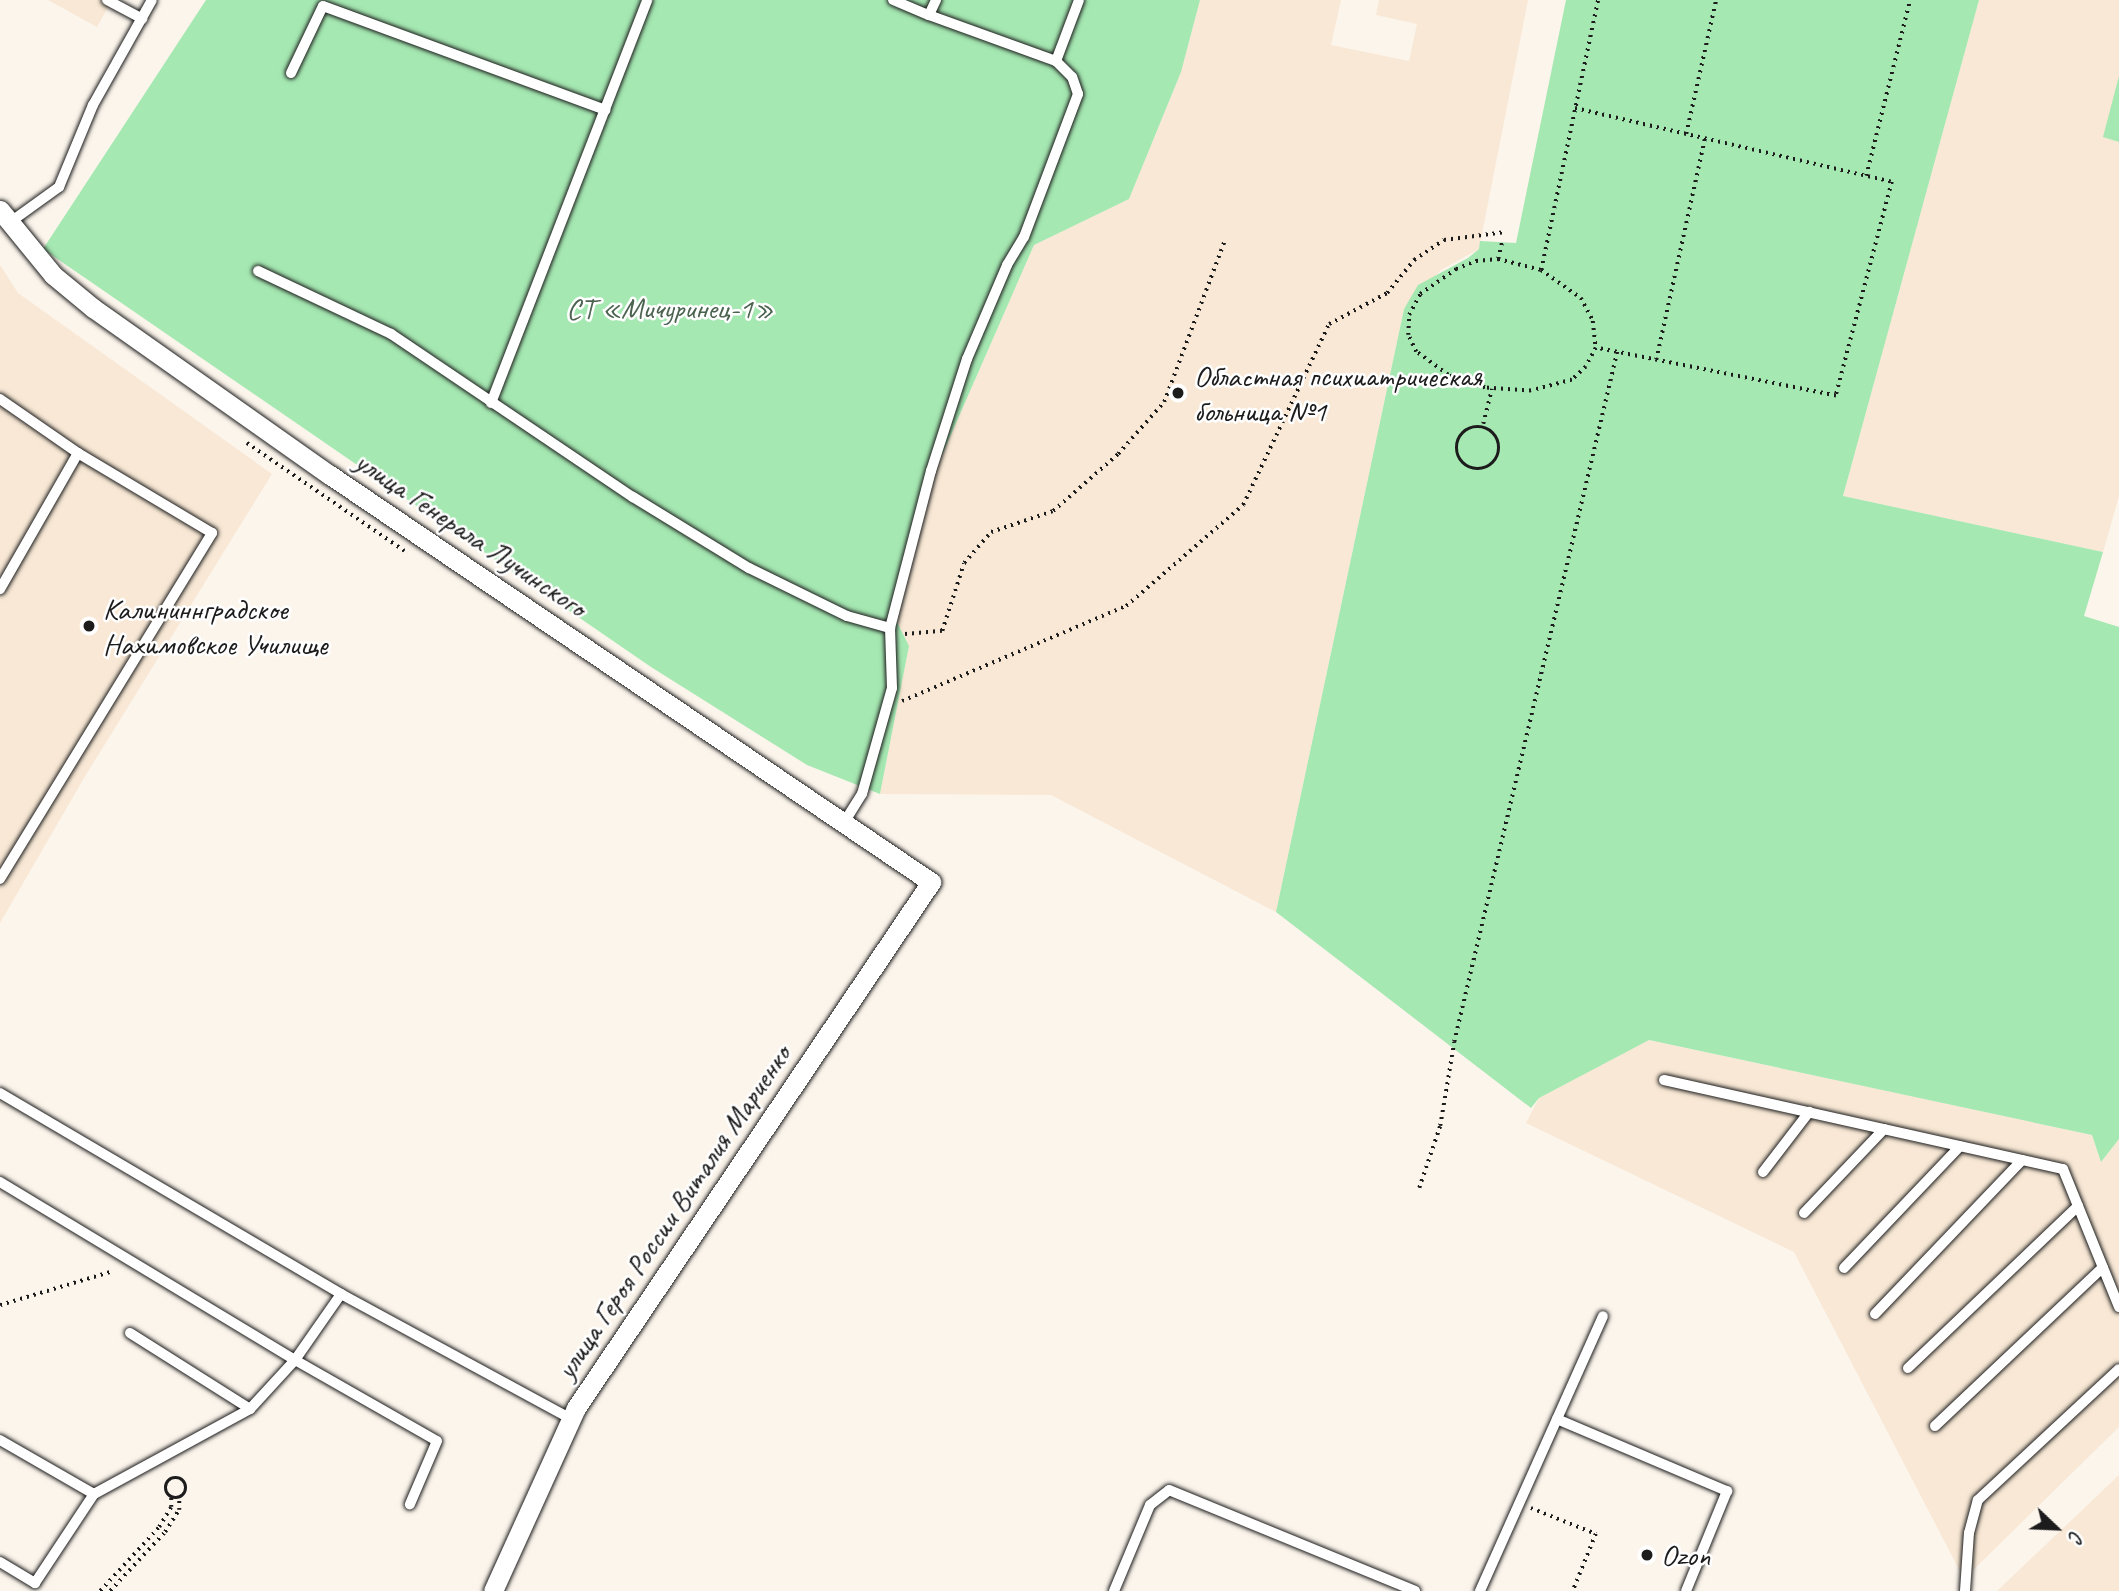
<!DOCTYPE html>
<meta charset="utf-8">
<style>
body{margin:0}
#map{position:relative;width:2119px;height:1591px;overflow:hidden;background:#fcf5ec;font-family:Caveat,sans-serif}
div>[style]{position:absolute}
.built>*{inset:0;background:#f8e8d5}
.green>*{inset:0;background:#a5e8b2}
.path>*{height:3.5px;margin-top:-1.75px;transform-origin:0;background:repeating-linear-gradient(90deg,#1c1c1c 0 2px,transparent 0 7px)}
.path>.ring{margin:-1.75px;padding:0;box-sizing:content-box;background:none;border:3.5px solid #1c1c1c;border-radius:50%}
.roads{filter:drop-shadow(0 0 2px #1c1c1c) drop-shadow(0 0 2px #1c1c1c)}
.service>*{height:10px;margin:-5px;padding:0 5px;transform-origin:5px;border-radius:5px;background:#fff}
.minor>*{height:19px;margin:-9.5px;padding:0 9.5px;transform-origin:9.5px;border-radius:9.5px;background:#fff}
.dots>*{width:19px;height:19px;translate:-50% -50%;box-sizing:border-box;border:4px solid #fff;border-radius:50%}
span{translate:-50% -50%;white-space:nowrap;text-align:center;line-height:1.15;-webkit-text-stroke:5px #fff;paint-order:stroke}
.park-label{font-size:30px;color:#4c6350}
.poi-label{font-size:30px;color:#1c1c1c}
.left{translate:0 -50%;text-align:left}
.street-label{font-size:30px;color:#1c1c1c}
.north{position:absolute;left:2021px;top:1493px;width:70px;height:70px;-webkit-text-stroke:5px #fff;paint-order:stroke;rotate:113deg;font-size:19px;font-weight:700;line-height:28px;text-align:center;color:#1c1c1c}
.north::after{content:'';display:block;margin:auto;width:24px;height:32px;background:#1c1c1c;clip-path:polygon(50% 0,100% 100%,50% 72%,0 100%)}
</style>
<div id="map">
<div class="built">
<i style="clip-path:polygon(48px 0,112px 0,97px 27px)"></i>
<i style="clip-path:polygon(1200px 0,1341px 0,1331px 45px,1409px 61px,1417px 24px,1376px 15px,1379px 0,1528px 0,1479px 249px,1441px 270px,1404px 309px,1276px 912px,1051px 795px,880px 794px,909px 646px,897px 622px,932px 478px,1034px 245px,1129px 199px,1181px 72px)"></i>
<i style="clip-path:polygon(1979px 0,2119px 0,2119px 496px,2103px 552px,1843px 496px)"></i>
<i style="clip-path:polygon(0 265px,18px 293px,272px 474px,84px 778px,0 923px)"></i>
<i style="clip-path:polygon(1648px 1040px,2092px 1135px,2101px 1162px,2119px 1139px,2119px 1427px,1964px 1579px,1794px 1252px,1526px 1123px,1539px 1098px)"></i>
<i style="clip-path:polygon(2119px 1475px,2119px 1591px,1997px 1591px)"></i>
</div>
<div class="green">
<i style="clip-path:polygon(206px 0,1200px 0,1181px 72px,1129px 199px,1034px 245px,932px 478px,897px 622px,909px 646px,880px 794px,807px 765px,651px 667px,43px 249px)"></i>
<i style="clip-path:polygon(1566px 0,1979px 0,1843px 496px,2103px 552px,2084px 616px,2119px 627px,2119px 1139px,2101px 1162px,2092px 1135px,1649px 1040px,1539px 1098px,1531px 1108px,1276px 912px,1404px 309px,1418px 285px,1468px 258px,1479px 249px,1480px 241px,1516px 243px)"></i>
<i style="clip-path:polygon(2119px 76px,2119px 142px,2103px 137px)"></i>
</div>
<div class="path">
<i style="left:1575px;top:108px;width:326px;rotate:13.1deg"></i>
<i style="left:1892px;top:182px;width:221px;rotate:104.7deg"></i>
<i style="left:1836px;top:396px;width:245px;rotate:-168.7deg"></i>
<i style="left:1686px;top:134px;width:137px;rotate:-77.4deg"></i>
<i style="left:1866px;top:176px;width:181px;rotate:-76deg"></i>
<i style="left:1498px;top:259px;width:44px;rotate:14.3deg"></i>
<i style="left:1541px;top:270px;width:49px;rotate:35deg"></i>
<i style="left:1581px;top:298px;width:26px;rotate:62deg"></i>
<i style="left:1593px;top:321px;width:27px;rotate:84deg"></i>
<i style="left:1596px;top:348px;width:21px;rotate:118deg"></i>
<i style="left:1586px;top:367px;width:19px;rotate:137deg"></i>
<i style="left:1572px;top:380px;width:42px;rotate:165deg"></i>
<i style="left:1531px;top:391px;width:46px;rotate:-176.3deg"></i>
<i style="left:1485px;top:388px;width:39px;rotate:-161deg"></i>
<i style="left:1448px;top:375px;width:39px;rotate:-144deg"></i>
<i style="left:1416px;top:352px;width:19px;rotate:-115deg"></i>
<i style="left:1408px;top:335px;width:20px;rotate:-87deg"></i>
<i style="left:1409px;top:315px;width:24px;rotate:-62deg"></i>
<i style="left:1420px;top:294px;width:44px;rotate:-34.8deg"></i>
<i style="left:1456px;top:269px;width:22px;rotate:-22deg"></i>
<i style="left:1476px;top:261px;width:22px;rotate:-5deg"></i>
<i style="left:1498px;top:259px;width:17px;rotate:-77deg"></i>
<i style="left:1541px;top:270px;width:276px;rotate:-78.1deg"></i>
<i style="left:1656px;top:360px;width:227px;rotate:-77.6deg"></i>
<i style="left:1483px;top:424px;width:36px;rotate:-76deg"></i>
<i class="ring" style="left:1457px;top:427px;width:38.5px;height:38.5px"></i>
<i style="left:247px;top:443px;width:191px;rotate:34.4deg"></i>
<i style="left:905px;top:634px;width:37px;rotate:-5deg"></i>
<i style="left:942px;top:631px;width:71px;rotate:-72.1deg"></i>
<i style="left:964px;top:563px;width:41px;rotate:-48.9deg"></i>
<i style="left:991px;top:532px;width:65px;rotate:-18.7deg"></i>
<i style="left:1053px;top:511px;width:86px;rotate:-41.2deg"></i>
<i style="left:1118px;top:454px;width:69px;rotate:-48.5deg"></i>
<i style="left:1164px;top:402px;width:171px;rotate:-69.4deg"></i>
<i style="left:902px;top:701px;width:243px;rotate:-23deg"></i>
<i style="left:1126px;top:606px;width:155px;rotate:-40.8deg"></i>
<i style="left:1243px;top:505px;width:200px;rotate:-64.6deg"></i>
<i style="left:1329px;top:324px;width:66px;rotate:-28.1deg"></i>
<i style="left:1387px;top:293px;width:43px;rotate:-50.7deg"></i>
<i style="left:1414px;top:260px;width:36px;rotate:-34deg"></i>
<i style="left:1444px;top:240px;width:62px;rotate:-7.5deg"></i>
<i style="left:1419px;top:1188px;width:65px;rotate:-71.3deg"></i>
<i style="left:1440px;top:1126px;width:85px;rotate:-80.5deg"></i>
<i style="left:1454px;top:1042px;width:709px;rotate:-76.71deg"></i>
<i style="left:0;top:1305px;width:118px;rotate:-16.7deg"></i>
<i class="ring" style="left:166px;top:1478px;width:16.5px;height:16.5px"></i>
<i style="left:1531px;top:1508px;width:70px;rotate:21.8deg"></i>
<i style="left:1596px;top:1534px;width:61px;rotate:112deg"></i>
<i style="left:100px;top:1591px;width:87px;rotate:-47.3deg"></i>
<i style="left:159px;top:1527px;width:23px;rotate:-59deg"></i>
<i style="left:171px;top:1507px;width:10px;rotate:-90deg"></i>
<i style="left:110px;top:1591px;width:81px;rotate:-47deg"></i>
<i style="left:165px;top:1532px;width:26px;rotate:-58deg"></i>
<i style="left:179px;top:1510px;width:12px;rotate:-90deg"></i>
</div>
<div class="roads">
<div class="service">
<i style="left:107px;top:0;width:40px;rotate:28deg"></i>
<i style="left:893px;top:0;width:39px;rotate:23deg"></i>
<i style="left:929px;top:15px;width:17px;rotate:-65deg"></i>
<i style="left:1056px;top:61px;width:65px;rotate:-69.3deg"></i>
<i style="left:291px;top:73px;width:74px;rotate:-64.5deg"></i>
<i style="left:323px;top:6px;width:301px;rotate:20.2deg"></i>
<i style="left:9px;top:223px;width:62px;rotate:-35.8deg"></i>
<i style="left:59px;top:187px;width:89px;rotate:-67.5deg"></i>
<i style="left:93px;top:105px;width:120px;rotate:-60.7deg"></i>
<i style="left:258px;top:271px;width:147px;rotate:25.3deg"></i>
<i style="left:391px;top:334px;width:292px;rotate:34deg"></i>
<i style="left:633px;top:497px;width:136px;rotate:31.5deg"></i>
<i style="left:749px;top:568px;width:109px;rotate:26.1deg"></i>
<i style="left:847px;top:616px;width:45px;rotate:15.6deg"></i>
<i style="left:890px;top:628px;width:162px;rotate:-75.4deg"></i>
<i style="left:931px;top:471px;width:118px;rotate:-72.2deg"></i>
<i style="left:967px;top:359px;width:102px;rotate:-66.9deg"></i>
<i style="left:1007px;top:265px;width:33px;rotate:-59deg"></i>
<i style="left:1024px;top:237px;width:153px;rotate:-69.3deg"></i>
<i style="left:1078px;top:94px;width:18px;rotate:-109deg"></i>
<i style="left:1072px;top:77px;width:23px;rotate:-135deg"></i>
<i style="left:1056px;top:61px;width:135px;rotate:-160.1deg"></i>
<i style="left:0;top:399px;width:95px;rotate:34.7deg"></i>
<i style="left:78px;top:453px;width:157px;rotate:119.8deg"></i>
<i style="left:491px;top:403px;width:432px;rotate:-68.8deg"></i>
<i style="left:845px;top:821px;width:32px;rotate:-58deg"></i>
<i style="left:862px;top:794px;width:110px;rotate:-74.2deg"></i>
<i style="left:892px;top:688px;width:60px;rotate:-91.9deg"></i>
<i style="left:0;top:879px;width:406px;rotate:-58.5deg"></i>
<i style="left:212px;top:533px;width:156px;rotate:-149.2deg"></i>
<i style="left:1664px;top:1080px;width:409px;rotate:12.6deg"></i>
<i style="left:2063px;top:1169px;width:149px;rotate:67.9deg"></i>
<i style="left:0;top:1093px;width:396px;rotate:30.5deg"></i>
<i style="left:341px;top:1294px;width:80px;rotate:124.9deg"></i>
<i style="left:295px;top:1360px;width:345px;rotate:-148.9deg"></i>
<i style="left:1763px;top:1172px;width:76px;rotate:-52.5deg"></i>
<i style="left:1804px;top:1213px;width:116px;rotate:-46.4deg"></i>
<i style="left:1844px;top:1268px;width:168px;rotate:-46.4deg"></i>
<i style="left:341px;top:1294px;width:262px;rotate:28.5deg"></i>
<i style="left:1875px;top:1314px;width:213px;rotate:-46.3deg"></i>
<i style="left:130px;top:1333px;width:142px;rotate:32.3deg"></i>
<i style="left:1908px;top:1368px;width:235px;rotate:-43.6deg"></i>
<i style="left:1557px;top:1419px;width:185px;rotate:23deg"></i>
<i style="left:1727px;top:1491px;width:108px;rotate:112.3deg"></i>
<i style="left:1935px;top:1426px;width:231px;rotate:-43.4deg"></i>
<i style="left:0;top:1440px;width:108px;rotate:29.9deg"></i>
<i style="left:94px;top:1494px;width:178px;rotate:-28.6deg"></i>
<i style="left:250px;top:1409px;width:67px;rotate:-47.4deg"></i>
<i style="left:295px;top:1360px;width:163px;rotate:29.7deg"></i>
<i style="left:437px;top:1441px;width:69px;rotate:113.2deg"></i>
<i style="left:0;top:1562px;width:41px;rotate:31deg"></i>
<i style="left:35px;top:1583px;width:107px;rotate:-56.5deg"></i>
<i style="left:1114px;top:1591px;width:93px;rotate:-67.3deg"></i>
<i style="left:1150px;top:1505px;width:24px;rotate:-38deg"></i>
<i style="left:1169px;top:1490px;width:266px;rotate:22.3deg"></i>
<i style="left:1480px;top:1591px;width:301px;rotate:-65.9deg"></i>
<i style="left:1965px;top:1591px;width:58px;rotate:-86.1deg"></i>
<i style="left:1969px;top:1533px;width:34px;rotate:-75deg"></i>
<i style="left:1978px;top:1500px;width:192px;rotate:-42.9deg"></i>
</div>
<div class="minor">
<i style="left:0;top:210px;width:84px;rotate:50.8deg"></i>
<i style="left:53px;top:275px;width:52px;rotate:39.5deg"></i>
<i style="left:93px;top:308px;width:290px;rotate:35.2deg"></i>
<i style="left:330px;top:475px;width:726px;rotate:34.11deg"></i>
<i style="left:931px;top:882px;width:635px;rotate:124.02deg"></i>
<i style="left:576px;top:1408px;width:201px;rotate:114.4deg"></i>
</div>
</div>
<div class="dots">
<i style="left:1178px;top:393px;background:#1c1c1c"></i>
<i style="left:89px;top:626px;background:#1c1c1c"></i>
<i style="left:1647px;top:1555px;background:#1c1c1c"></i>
</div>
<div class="park-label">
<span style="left:670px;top:308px">СТ «Мичуринец-1»</span>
</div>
<div class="poi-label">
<span class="left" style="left:1194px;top:393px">Областная психиатрическая<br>больница №1</span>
<span class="left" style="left:103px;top:626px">Калининнградское<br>Нахимовское Училище</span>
<span class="left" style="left:1661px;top:1555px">Ozon</span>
</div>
<div class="street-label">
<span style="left:471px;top:534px;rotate:34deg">улица Генерала Лучинского</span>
<span style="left:673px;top:1212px;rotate:-56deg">улица Героя России Виталия Мариенко</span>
</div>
<div class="north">С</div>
</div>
